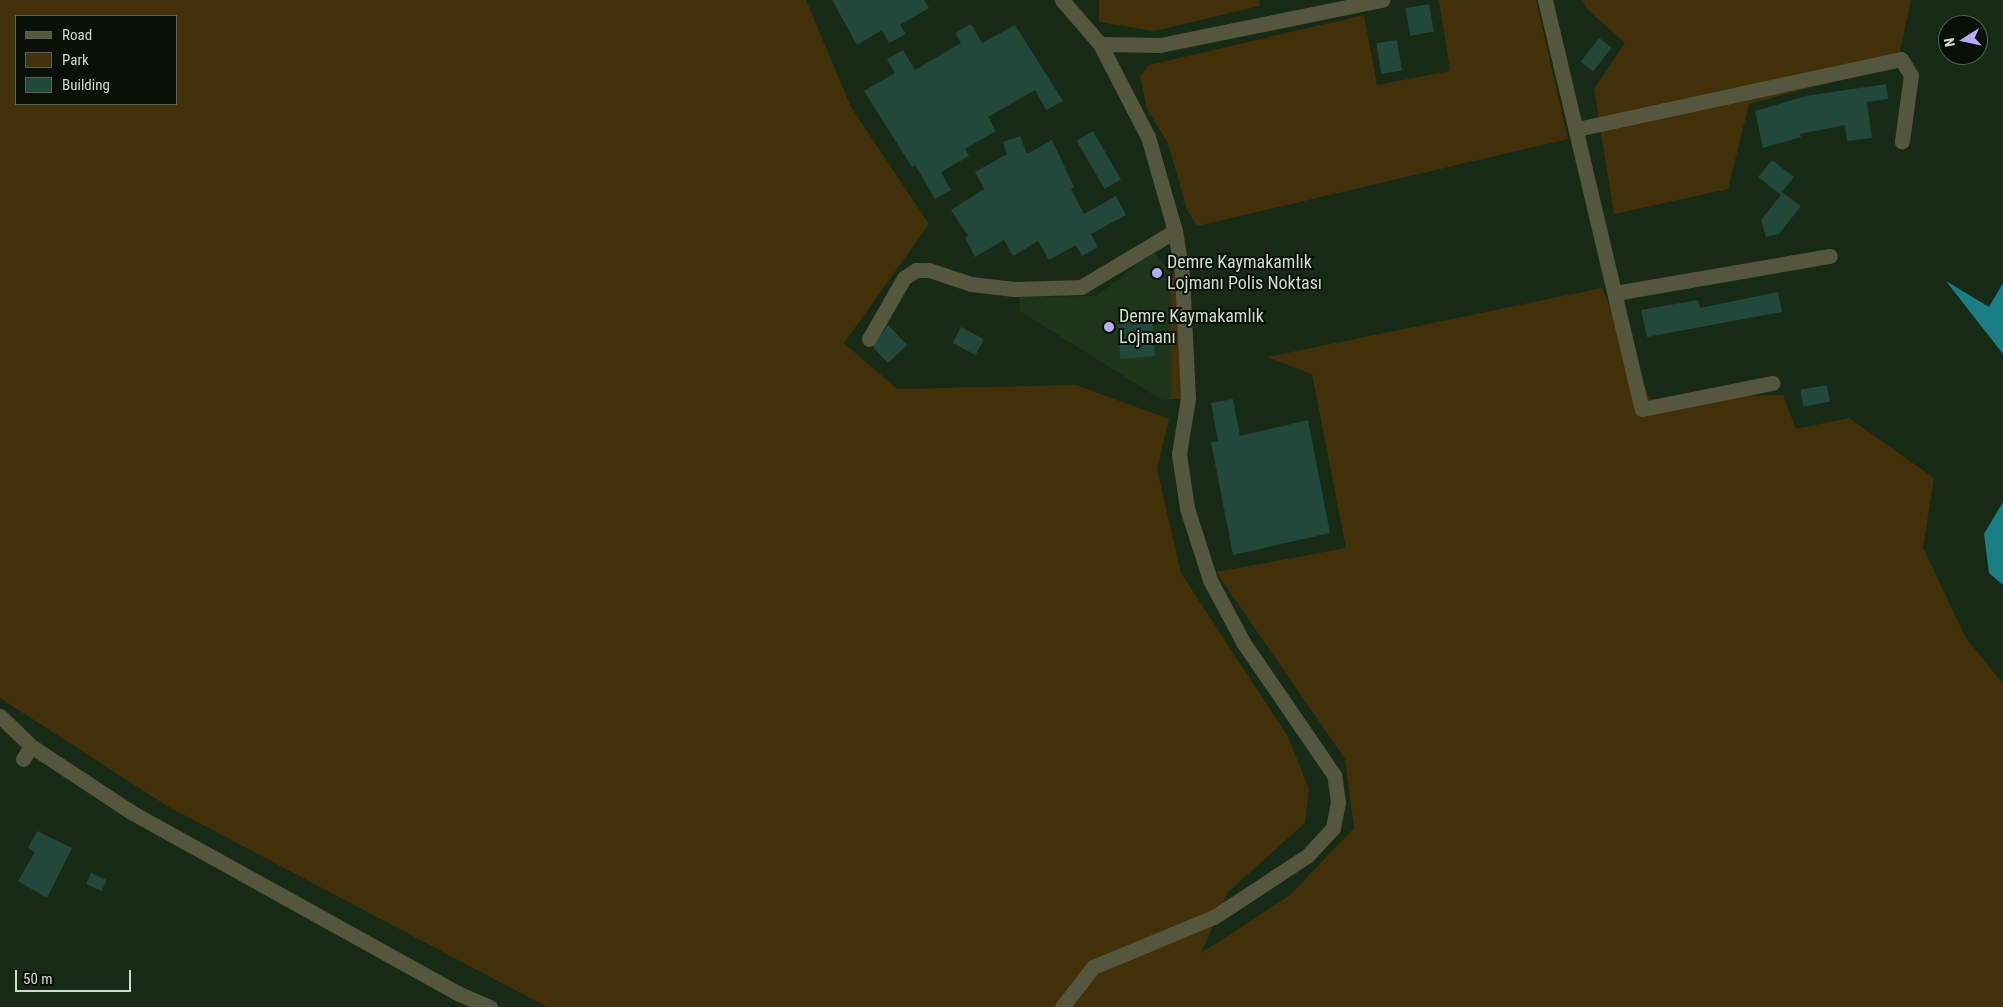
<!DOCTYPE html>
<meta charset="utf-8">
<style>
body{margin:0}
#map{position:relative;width:2003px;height:1007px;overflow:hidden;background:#172a15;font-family:"Roboto Condensed",sans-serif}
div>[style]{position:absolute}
.built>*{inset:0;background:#1d361a}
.green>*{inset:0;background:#423008;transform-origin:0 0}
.water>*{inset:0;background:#197f85}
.building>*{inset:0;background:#22473b;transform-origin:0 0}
.minor>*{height:15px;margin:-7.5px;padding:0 7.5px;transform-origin:7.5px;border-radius:7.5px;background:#54563d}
.dots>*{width:14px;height:14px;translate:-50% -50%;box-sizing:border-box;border:2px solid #081007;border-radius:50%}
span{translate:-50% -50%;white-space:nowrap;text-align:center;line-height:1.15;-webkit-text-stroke:4px #081007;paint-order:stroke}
.poi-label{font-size:18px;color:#d0dcce}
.left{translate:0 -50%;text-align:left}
.legend{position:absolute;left:15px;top:15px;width:162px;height:90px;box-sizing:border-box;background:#081007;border:1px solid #586257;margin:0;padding:6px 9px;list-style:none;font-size:15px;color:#d0dcce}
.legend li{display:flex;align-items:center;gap:10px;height:25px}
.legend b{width:25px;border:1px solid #586257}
.north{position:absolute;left:1938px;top:15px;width:50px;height:50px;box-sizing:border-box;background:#081007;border:1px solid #586257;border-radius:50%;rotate:260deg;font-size:14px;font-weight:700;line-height:20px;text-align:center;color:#d0dcce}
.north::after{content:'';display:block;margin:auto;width:18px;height:22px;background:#b7abf8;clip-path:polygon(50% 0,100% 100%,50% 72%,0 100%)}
.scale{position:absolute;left:15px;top:970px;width:116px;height:22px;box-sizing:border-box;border:2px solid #d0dcce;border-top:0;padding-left:6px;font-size:15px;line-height:18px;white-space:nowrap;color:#d0dcce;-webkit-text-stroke:4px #081007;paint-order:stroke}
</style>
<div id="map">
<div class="built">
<i style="clip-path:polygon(1154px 252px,1171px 274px,1176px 399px,1162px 400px,1020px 311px,1019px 297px,1096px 296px)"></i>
</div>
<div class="green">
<i style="clip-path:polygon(evenodd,0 0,806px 0,851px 107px,929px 224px,844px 343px,897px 389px,1076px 385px,1169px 419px,1157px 469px,1181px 573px,1288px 737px,1309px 789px,1305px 823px,1228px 892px,1201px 953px,1289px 896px,1354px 828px,1345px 759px,1216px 572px,1346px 548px,1312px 374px,1267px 357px,1602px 288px,1650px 399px,1783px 395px,1796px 429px,1849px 418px,1934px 478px,1923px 548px,1966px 638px,2003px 684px,2003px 1007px,547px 1007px,167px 806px,0 698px,0 0,16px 16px,176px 16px,176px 104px,16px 104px,16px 16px)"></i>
<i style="clip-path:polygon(1099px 0,1259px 0,1260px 6px,1154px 31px,1099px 22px)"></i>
<i style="clip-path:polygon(1439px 0,1536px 0,1568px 139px,1197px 226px,1187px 210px,1168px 143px,1147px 109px,1140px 76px,1149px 65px,1364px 15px,1377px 85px,1450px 71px)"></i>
<i style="clip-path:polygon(1582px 0,1911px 0,1897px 65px,1749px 104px,1728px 189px,1614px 214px,1594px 89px,1625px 43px,1587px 9px)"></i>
<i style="left:1171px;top:274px;width:11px;height:125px"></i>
</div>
<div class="water">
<i style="clip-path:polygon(1946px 281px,1989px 307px,2003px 283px,2003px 354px)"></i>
<i style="clip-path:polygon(2003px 502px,2003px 585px,1989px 573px,1984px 534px)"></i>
</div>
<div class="building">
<i style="clip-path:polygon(832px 0,924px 0,929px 8px,900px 25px,906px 34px,889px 43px,882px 30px,857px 45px)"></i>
<i style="left:1429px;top:4px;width:28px;height:24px;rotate:80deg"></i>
<i style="clip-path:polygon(971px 24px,982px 43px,1015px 25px,1063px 101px,1046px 110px,1035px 90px,988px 117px,996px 131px,965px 149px,969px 156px,941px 172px,951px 190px,935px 199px,915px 165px,912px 167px,864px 91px,895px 73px,887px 59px,903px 50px,915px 70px,961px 43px,955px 33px)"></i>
<i style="left:1599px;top:38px;width:16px;height:30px;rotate:38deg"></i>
<i style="left:1397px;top:40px;width:31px;height:21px;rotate:81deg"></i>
<i style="clip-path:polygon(1886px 84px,1888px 99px,1867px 102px,1872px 138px,1847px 141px,1845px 125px,1800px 134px,1801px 137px,1763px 148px,1755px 111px,1806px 96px)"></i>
<i style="left:1093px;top:131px;width:56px;height:19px;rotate:60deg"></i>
<i style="clip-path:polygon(1020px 136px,1027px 154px,1052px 140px,1074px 187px,1071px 189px,1084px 214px,1116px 196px,1126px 215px,1091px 234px,1098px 247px,1082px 256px,1076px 245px,1049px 260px,1038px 241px,1013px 256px,1004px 240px,975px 257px,965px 238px,968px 236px,951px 210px,984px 189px,975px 172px,1007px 154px,1003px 142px)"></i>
<i style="clip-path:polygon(1772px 160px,1794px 177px,1782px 192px,1801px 206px,1779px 234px,1766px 237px,1761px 220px,1781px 195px,1758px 177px)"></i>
<i style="clip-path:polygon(1778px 292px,1782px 312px,1647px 337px,1641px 310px,1698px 300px,1700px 308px)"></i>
<i style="left:1152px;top:318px;width:38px;height:35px;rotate:85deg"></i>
<i style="clip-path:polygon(888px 325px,907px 345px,888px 363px,873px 347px)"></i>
<i style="left:961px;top:327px;width:26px;height:18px;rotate:28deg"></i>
<i style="left:1827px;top:385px;width:17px;height:27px;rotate:80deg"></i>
<i style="clip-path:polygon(1233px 399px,1240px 436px,1308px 420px,1330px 533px,1233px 555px,1211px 442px,1218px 441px,1211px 403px)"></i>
<i style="clip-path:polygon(37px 831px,72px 848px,47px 898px,18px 881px,35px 852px,28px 848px)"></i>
<i style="left:91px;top:873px;width:17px;height:12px;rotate:24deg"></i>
</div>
<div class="minor">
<i style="left:1545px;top:0;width:420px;rotate:76.7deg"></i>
<i style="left:1642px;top:409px;width:133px;rotate:-11.3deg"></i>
<i style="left:1100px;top:44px;width:60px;rotate:1deg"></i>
<i style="left:1160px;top:45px;width:227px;rotate:-11.5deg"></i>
<i style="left:1577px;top:129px;width:331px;rotate:-12.2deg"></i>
<i style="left:1901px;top:59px;width:19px;rotate:58deg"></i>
<i style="left:1911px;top:75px;width:67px;rotate:97.8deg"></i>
<i style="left:1615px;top:293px;width:218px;rotate:-9.8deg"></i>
<i style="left:869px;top:339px;width:70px;rotate:-60.2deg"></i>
<i style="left:904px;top:278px;width:14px;rotate:-34deg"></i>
<i style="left:916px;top:270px;width:13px"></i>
<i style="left:929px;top:270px;width:44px;rotate:18.4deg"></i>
<i style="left:971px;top:284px;width:43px;rotate:6.6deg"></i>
<i style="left:1014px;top:289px;width:67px;rotate:-1.7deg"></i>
<i style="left:1081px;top:287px;width:109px;rotate:-30.8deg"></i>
<i style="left:0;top:716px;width:43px;rotate:44.1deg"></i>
<i style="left:31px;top:746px;width:120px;rotate:33.4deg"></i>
<i style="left:131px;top:812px;width:373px;rotate:29deg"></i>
<i style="left:457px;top:993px;width:36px;rotate:23deg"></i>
<i style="left:23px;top:759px;width:15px;rotate:-58deg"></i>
<i style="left:1062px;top:1007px;width:51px;rotate:-52.2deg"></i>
<i style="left:1093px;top:967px;width:131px;rotate:-22.5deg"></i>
<i style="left:1214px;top:917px;width:111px;rotate:-33.3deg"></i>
<i style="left:1307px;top:856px;width:38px;rotate:-47deg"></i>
<i style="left:1333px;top:828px;width:26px;rotate:-79deg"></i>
<i style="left:1338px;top:802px;width:27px;rotate:-98deg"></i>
<i style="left:1334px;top:775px;width:161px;rotate:-124.4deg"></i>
<i style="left:1243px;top:642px;width:70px;rotate:-118deg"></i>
<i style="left:1210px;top:580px;width:76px;rotate:-107.7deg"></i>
<i style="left:1187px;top:508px;width:55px;rotate:-98.4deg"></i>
<i style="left:1179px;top:454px;width:57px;rotate:-80.9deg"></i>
<i style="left:1188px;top:398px;width:124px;rotate:-92.8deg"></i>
<i style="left:1182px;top:274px;width:44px;rotate:-99.2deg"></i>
<i style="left:1175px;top:231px;width:98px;rotate:-106deg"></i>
<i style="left:1148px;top:137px;width:105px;rotate:-117.3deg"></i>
<i style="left:1100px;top:44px;width:58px;rotate:-130.8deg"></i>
</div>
<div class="dots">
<i style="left:1157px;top:273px;background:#b7abf8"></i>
<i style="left:1109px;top:327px;background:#b7abf8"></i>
</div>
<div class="poi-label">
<span class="left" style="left:1167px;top:273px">Demre Kaymakamlık<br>Lojmanı Polis Noktası</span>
<span class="left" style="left:1119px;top:327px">Demre Kaymakamlık<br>Lojmanı</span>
</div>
<ul class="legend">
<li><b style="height:6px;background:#54563d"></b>Road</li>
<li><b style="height:14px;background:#423008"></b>Park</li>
<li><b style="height:14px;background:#22473b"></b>Building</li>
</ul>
<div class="north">N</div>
<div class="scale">50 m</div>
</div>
